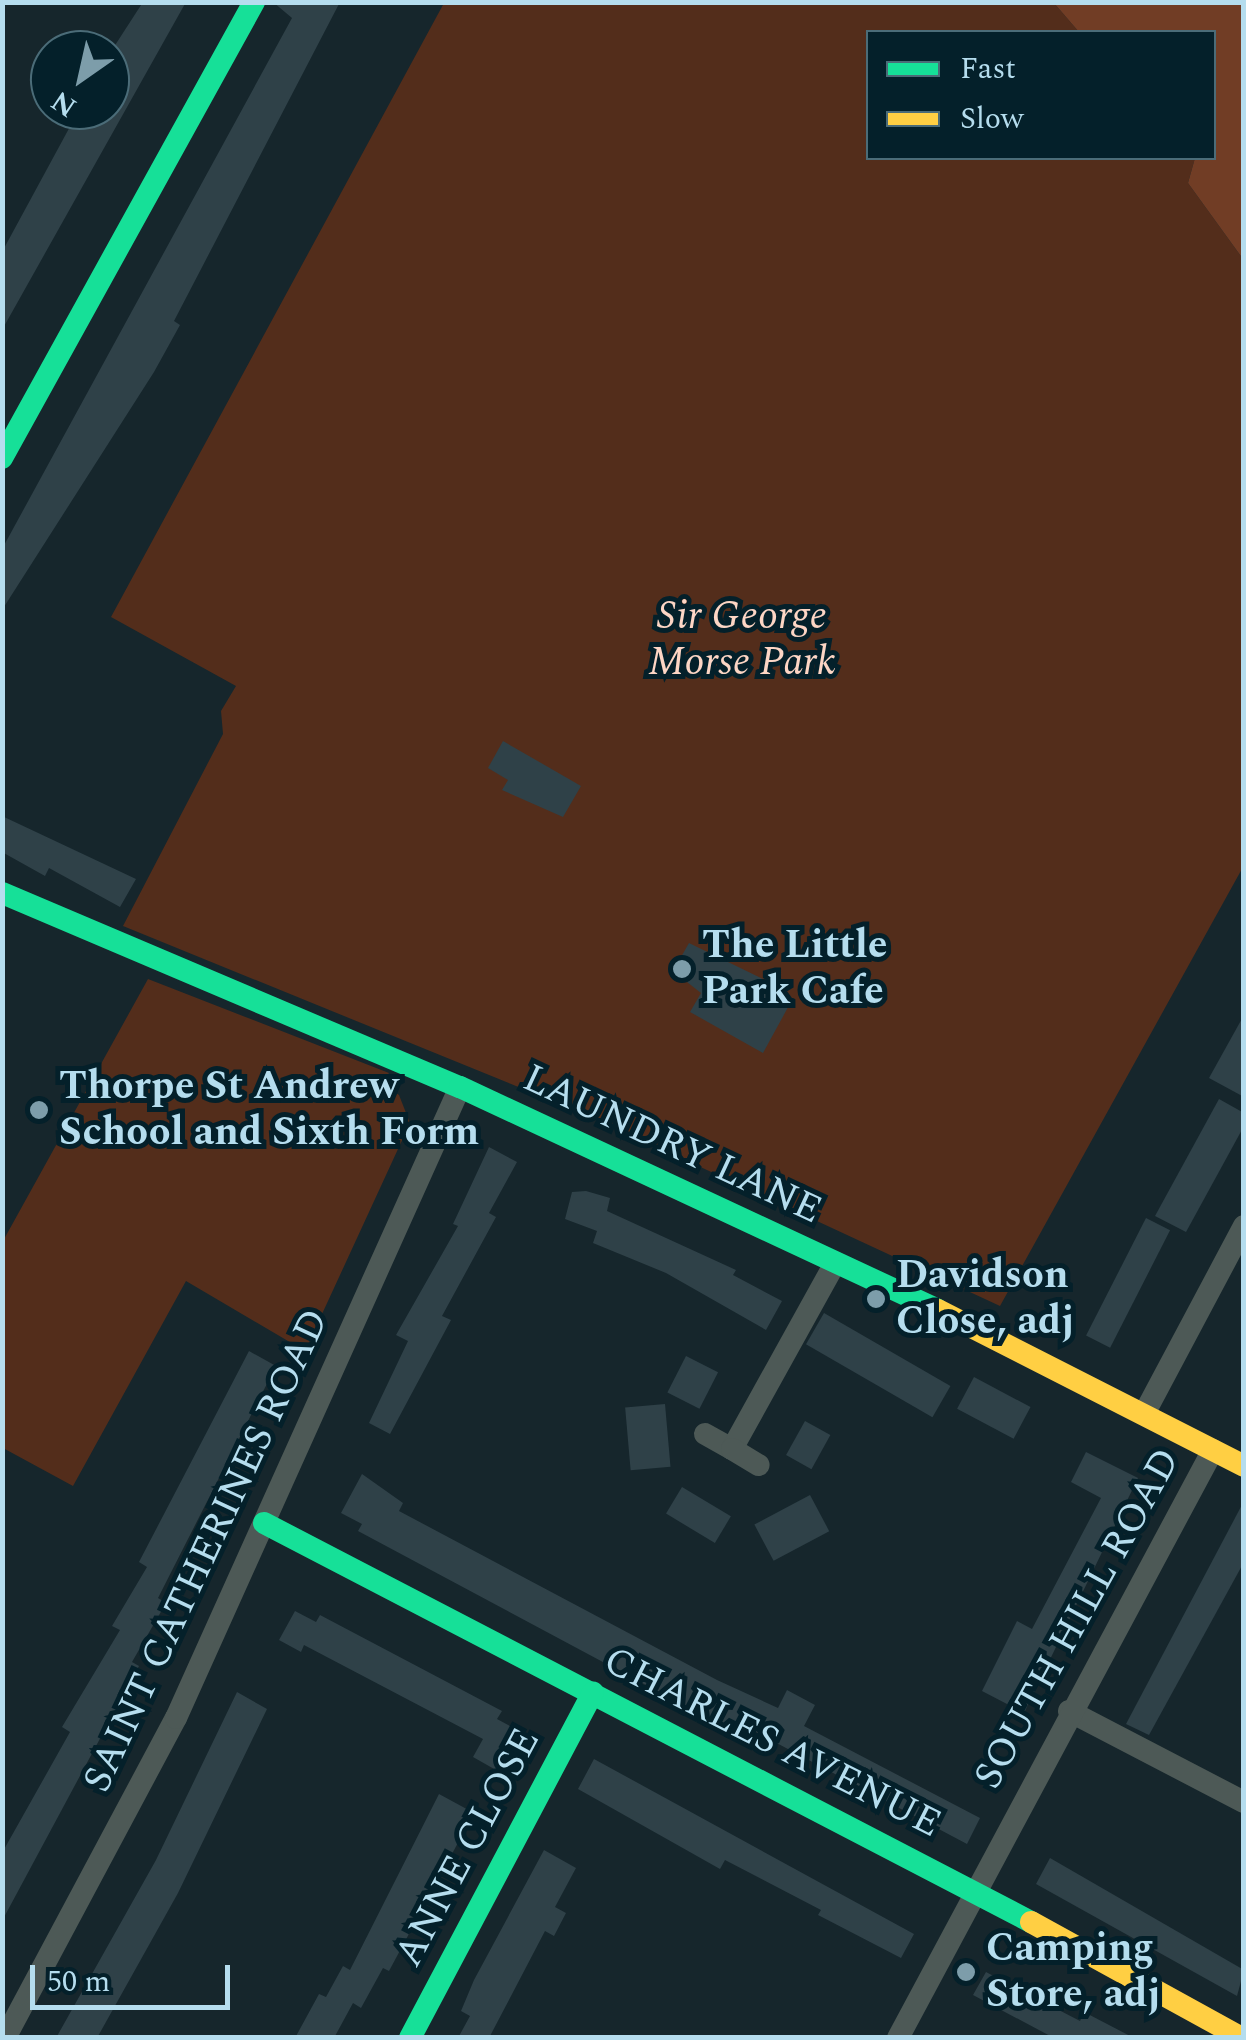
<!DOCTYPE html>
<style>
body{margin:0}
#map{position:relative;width:1246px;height:2040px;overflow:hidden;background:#16262c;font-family:Spectral,serif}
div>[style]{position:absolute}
.green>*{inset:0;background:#532d1b}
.forest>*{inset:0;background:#713d25}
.building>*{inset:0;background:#2f4148;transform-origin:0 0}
.street>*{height:22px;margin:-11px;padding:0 11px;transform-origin:11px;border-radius:11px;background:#4d5956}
.fast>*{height:22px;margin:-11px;padding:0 11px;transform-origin:11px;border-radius:11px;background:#16e098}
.slow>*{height:22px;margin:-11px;padding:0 11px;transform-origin:11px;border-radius:11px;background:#ffcf43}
.dots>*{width:28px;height:28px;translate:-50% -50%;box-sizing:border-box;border:5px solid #04202a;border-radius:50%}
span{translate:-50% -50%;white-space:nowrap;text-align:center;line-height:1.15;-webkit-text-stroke:10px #04202a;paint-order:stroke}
.park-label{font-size:40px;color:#fdd6c5;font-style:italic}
.poi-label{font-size:40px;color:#b5ddee;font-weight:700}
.left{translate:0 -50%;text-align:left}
.street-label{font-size:40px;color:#b5ddee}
.frame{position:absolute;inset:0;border:5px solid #b5ddee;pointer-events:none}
.legend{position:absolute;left:866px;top:30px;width:350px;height:130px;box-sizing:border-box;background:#04202a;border:2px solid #4b6c78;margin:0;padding:12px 18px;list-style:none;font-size:30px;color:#b5ddee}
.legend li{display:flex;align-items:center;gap:20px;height:50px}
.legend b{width:50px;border:2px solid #4b6c78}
.north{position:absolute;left:30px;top:30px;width:100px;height:100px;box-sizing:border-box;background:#04202a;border:2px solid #4b6c78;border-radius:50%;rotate:214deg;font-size:28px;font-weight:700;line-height:40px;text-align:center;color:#b5ddee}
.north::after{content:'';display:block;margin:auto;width:35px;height:45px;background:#7d9daa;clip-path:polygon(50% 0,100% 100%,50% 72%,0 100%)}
.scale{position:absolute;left:30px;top:1965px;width:200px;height:45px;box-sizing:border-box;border:5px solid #b5ddee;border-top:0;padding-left:12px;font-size:30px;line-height:35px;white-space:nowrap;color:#b5ddee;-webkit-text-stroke:8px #04202a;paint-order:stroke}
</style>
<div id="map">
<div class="green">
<i style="clip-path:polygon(444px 3px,1054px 3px,1079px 32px,868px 32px,868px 158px,1195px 158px,1188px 183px,1243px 259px,1243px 867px,1000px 1306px,597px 1119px,123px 926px,223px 734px,221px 711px,236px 686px,111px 617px)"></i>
<i style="clip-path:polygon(148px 979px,389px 1073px,382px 1083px,399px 1095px,410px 1123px,305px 1351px,186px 1281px,73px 1486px,3px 1448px,3px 1241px)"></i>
</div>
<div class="forest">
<i style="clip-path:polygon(1054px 3px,1243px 3px,1243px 259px,1188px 183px,1195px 158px,1214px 158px,1214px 32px,1079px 32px)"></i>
</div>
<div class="building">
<i style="clip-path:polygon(143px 2px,186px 2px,2px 330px,2px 252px,79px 110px,110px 110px,110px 53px)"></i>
<i style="clip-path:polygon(273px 2px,340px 2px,174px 321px,180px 325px,154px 372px,2px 610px,2px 549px,292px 18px)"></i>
<i style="clip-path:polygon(503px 741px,581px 786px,563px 817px,502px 790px,508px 780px,488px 768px)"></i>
<i style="clip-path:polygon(2px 816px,136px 879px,120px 907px,49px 868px,45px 876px,2px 852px)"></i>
<i style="clip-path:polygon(689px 943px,773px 984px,792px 1000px,763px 1053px,690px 1012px,701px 993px,673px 971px)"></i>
<i style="clip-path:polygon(1244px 1015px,1244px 1097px,1209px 1078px)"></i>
<i style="clip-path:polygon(1219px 1099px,1244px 1113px,1244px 1126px,1186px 1232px,1155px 1216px)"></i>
<i style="clip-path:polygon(489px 1147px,517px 1162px,489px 1213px,496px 1217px,442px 1316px,451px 1320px,390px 1434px,369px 1423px,408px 1341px,396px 1335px,458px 1226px,453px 1224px)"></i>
<i style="clip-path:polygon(586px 1191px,610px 1198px,607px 1211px,736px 1270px,733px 1275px,782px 1301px,766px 1330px,666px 1273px,593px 1243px,597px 1231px,565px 1219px,572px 1192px)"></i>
<i style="left:1146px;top:1218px;width:27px;height:132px;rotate:27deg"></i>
<i style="left:824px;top:1313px;width:146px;height:36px;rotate:30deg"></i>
<i style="clip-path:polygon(249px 1351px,276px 1366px,158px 1598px,166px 1603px,132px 1662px,139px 1666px,2px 1921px,2px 1853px,70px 1732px,62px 1727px,120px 1630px,112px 1626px,147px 1567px,139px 1562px)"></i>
<i style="left:686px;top:1356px;width:36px;height:41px;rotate:27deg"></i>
<i style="left:974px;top:1377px;width:64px;height:36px;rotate:28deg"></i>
<i style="left:665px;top:1404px;width:63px;height:40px;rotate:85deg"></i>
<i style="left:805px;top:1421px;width:29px;height:39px;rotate:29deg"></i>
<i style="clip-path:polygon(1086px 1452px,1138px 1478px,1024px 1713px,982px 1691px,1017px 1621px,1032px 1629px,1101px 1498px,1071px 1482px)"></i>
<i style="clip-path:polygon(362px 1474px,403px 1503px,399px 1511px,717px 1680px,778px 1708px,787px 1690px,815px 1705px,804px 1726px,980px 1818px,967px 1844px,752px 1730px,749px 1736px,687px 1707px,358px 1531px,362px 1524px,341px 1513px)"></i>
<i style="left:682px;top:1487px;width:57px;height:31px;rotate:31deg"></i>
<i style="left:810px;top:1495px;width:41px;height:63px;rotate:62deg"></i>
<i style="clip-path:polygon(1244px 1501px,1244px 1562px,1149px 1735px,1126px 1724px)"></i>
<i style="clip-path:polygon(295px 1611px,316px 1622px,320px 1615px,502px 1711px,497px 1719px,521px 1732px,514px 1745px,525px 1751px,510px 1778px,473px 1757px,483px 1739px,304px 1645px,301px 1652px,279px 1640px)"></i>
<i style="clip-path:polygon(237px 1692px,267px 1709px,178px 1893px,97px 2038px,56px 2038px,156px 1860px)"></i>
<i style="clip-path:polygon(594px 1759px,914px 1934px,901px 1958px,818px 1915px,821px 1910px,725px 1860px,720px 1869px,578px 1789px)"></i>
<i style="clip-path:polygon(439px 1794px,474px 1813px,389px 1971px,383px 1968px,361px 2008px,353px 2003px,334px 2038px,295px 2038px,319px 1994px,326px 1997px,343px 1966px,350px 1970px)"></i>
<i style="clip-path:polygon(544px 1850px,576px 1868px,555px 1907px,566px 1913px,554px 1936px,545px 1931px,489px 2038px,458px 2038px,470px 2016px,461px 2011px,474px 1980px)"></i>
<i style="clip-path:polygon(1050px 1858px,1244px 1970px,1237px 1996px,1036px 1884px)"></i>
<i style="clip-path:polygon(986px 1972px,1080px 2021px,1084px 2012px,1134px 2038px,1054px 2038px,973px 1995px)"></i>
</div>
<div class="street">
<i style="left:1144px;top:1414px;width:213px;rotate:-62deg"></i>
<i style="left:705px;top:1434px;width:31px;rotate:29deg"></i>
<i style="left:732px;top:1449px;width:213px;rotate:-61deg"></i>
<i style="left:732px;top:1449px;width:31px;rotate:31deg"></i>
<i style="left:1069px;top:1711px;width:197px;rotate:27.5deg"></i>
<i style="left:5px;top:2038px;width:363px;rotate:-61.9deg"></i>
<i style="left:176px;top:1718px;width:692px;rotate:-65.77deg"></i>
<i style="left:898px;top:2038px;width:667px;rotate:-61.82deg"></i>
</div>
<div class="fast">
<i style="left:2px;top:458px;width:521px;rotate:-61.07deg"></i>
<i style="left:2px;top:893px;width:497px;rotate:23deg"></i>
<i style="left:460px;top:1087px;width:527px;rotate:25.01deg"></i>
<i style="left:264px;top:1523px;width:865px;rotate:27.48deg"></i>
<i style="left:410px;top:2038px;width:391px;rotate:-62.1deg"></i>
</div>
<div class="slow">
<i style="left:938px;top:1310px;width:343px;rotate:27deg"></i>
<i style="left:1031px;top:1922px;width:241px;rotate:28.8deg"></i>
</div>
<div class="dots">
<i style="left:682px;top:969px;background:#7d9daa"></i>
<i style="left:39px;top:1110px;background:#7d9daa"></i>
<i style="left:876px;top:1299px;background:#7d9daa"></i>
<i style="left:966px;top:1972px;background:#7d9daa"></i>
</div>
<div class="park-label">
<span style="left:742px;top:640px">Sir George<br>Morse Park</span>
</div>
<div class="poi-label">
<span class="left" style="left:702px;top:969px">The Little<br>Park Cafe</span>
<span class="left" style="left:59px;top:1110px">Thorpe St Andrew<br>School and Sixth Form</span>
<span class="left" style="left:896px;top:1299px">Davidson<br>Close, adj</span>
<span class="left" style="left:986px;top:1972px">Camping<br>Store, adj</span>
</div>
<div class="street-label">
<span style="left:672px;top:1145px;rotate:25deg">LAUNDRY LANE</span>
<span style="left:207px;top:1551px;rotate:-65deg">SAINT CATHERINES ROAD</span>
<span style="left:1078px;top:1619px;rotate:-61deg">SOUTH HILL ROAD</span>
<span style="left:772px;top:1743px;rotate:27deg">CHARLES AVENUE</span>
<span style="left:468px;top:1848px;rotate:-62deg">ANNE CLOSE</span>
</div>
<div class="frame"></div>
<ul class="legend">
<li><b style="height:12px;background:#16e098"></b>Fast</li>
<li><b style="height:12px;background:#ffcf43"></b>Slow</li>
</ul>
<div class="north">N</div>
<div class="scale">50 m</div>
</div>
